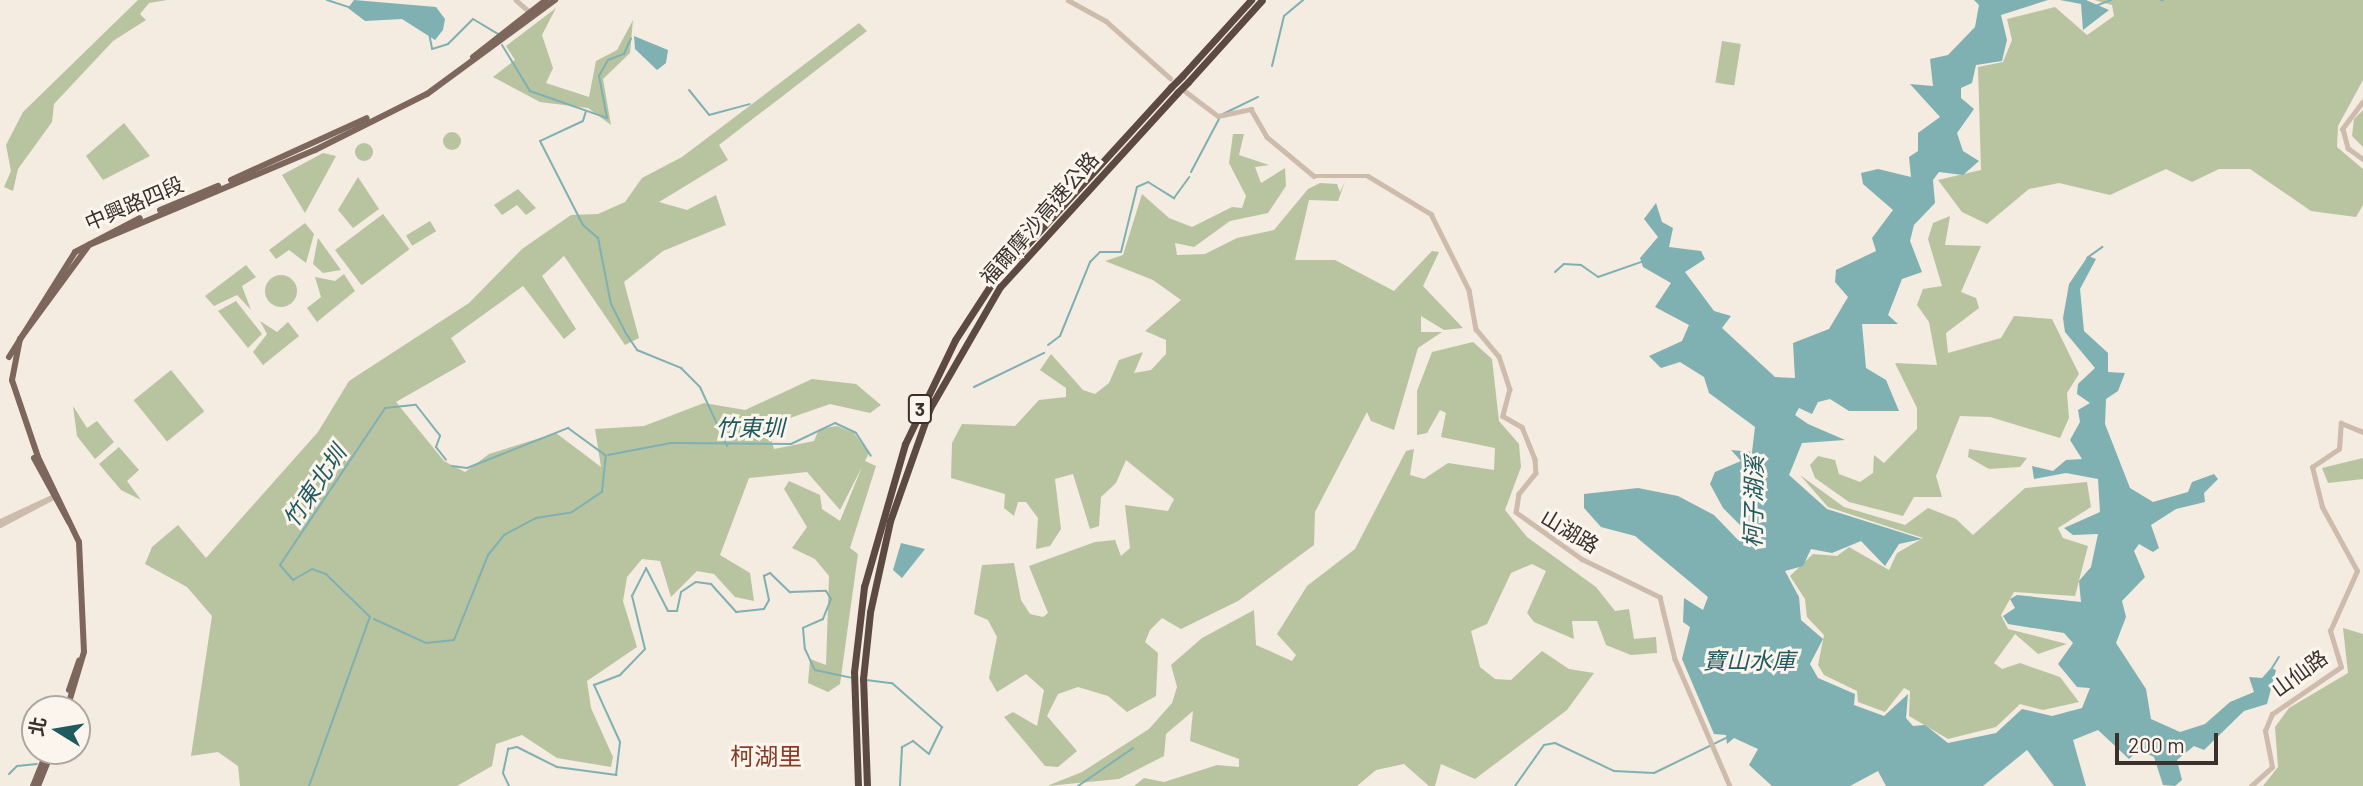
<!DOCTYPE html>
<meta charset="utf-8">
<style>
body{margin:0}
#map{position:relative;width:2363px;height:786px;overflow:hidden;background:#f4ebe1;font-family:Barlow,"Noto Sans TC",sans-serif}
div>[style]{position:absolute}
.green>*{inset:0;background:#b8c4a0;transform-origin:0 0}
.round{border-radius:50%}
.water>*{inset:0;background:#7fb0b2}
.stream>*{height:2px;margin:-1px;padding:0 1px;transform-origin:1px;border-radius:1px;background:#7fb0b2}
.minor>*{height:4.5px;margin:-2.25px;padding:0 2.25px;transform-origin:2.25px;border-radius:2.25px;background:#cdbbac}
.major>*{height:6px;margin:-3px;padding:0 3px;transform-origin:3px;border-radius:3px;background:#7d675c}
.highway>*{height:7px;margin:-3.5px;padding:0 3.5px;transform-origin:3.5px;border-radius:3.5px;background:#5c4a42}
.highway-bridge>*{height:7px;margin:-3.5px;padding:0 3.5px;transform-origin:3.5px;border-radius:3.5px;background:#5c4a42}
span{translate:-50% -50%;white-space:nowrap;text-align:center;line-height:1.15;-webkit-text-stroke:6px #fbf5ee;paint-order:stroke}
.shield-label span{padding:2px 5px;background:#fbf5ee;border:2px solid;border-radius:5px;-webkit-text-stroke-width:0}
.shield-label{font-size:19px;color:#3b302b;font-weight:700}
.street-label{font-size:21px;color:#3b302b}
.water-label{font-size:23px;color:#1f5a5e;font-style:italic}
.quarter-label{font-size:24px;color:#8c3b22}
.north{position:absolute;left:21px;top:695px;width:70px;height:70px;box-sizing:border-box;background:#fbf5ee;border:2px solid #aea6a0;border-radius:50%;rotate:281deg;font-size:19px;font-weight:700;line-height:28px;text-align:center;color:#3b302b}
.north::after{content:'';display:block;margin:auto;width:24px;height:32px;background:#1f5a5e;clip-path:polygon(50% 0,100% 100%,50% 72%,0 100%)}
.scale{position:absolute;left:2115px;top:733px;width:103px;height:32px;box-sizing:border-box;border:4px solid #3b302b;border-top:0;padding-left:9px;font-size:21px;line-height:24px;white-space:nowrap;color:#3b302b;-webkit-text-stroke:5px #fbf5ee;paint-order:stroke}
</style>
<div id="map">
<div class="green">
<i style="clip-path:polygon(138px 0,167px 0,149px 3px,140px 14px,146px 20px,113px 41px,54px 104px,52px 122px,18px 169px,13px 191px,4px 187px,11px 171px,6px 145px,23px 112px)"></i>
<i style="clip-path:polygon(2094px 0,2363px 0,2363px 80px,2338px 126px,2337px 147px,2363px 169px,2363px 205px,2356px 217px,2311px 211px,2250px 169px,2219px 169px,2192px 182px,2166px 169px,2110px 195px,2059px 183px,2029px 189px,1987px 224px,1962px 212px,1938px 180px,1981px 170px,1978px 67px,2003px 62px,2012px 40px,2007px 19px,2055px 7px,2087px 35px,2114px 16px,2112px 5px)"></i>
<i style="clip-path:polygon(556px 8px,542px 35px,553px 68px,546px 83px,589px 97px,596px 61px,617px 50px,633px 20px,630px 53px,603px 79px,611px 125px,588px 108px,540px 102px,493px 77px,515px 60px,506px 46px)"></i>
<i style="clip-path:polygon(859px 23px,867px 31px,719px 145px,728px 160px,659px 202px,687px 210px,716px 195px,726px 225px,663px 251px,624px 282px,639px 338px,625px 345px,564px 256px,542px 276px,576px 329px,564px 339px,523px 286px,451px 338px,466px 362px,396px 402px,444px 461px,465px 472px,489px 454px,556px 433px,601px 467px,595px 429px,644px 426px,704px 403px,745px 410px,812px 379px,856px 384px,881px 405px,870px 413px,830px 404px,767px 426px,774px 449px,814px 441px,819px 429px,837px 426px,854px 433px,869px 453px,865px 461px,876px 466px,850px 548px,858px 554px,840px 684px,828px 692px,808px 683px,810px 659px,826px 665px,829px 576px,815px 559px,792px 548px,807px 527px,784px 489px,789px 481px,820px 495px,822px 509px,840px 521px,862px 467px,840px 510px,807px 472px,749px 478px,720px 555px,750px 573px,754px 601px,735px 597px,714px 574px,697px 571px,671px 597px,660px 561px,642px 559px,627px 577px,623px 601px,637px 647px,587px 681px,591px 708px,613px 757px,611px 767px,557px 758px,522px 735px,496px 744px,492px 766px,457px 786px,240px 786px,238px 766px,218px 752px,191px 756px,212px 616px,187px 587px,145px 564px,152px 547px,178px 525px,206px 558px,318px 432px,349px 381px,469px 303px,522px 249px,571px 215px,598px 214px,625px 202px,642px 178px,682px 157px)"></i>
<i style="left:1722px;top:41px;width:19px;height:42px;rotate:9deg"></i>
<i style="clip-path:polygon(2363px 110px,2363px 147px,2352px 136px,2354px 119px)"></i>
<i style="clip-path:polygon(124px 123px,150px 156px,103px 180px,86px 156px)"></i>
<i class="round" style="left:443px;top:132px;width:18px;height:18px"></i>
<i style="clip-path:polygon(1233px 134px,1244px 134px,1239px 155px,1269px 165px,1255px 167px,1261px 183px,1285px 168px,1286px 186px,1268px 213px,1230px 221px,1194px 247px,1175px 243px,1177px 255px,1205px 254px,1237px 238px,1274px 230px,1308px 189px,1320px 183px,1337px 184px,1340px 192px,1345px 181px,1338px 201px,1309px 200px,1295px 260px,1335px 260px,1394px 291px,1432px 251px,1439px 252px,1423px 286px,1463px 328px,1444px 330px,1421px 316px,1421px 332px,1442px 332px,1418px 348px,1394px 430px,1371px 421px,1367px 412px,1315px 512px,1314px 545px,1238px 601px,1181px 629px,1162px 618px,1150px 630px,1145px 642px,1158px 653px,1156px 696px,1127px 712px,1108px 696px,1078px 687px,1058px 694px,1047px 716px,1077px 751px,1058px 767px,1045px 766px,1004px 717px,1013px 712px,1037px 726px,1044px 690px,1026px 674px,997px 692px,989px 678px,997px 637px,988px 620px,974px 614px,982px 565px,1014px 563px,1021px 600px,1030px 614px,1043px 617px,1048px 613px,1029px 566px,1095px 542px,1115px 540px,1121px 556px,1130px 548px,1125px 505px,1168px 511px,1174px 499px,1126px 460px,1116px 483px,1101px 497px,1099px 526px,1090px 529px,1073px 474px,1055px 479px,1061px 529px,1050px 546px,1036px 549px,1038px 518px,1026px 502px,1018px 502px,1014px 516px,1004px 508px,1005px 494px,951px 478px,952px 443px,962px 424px,1015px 426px,1039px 400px,1066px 397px,1066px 388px,1040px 370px,1051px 354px,1083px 390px,1095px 394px,1109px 383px,1119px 360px,1143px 352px,1134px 373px,1151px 370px,1166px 354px,1166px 340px,1145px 331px,1181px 300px,1153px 280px,1105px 261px,1123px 255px,1142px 194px,1169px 218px,1192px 227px,1232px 207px,1242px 208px,1246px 196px,1229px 163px)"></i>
<i class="round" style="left:355px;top:143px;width:18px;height:18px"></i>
<i style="clip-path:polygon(323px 153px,336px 156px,305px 213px,282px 175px)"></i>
<i style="clip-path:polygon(358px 177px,379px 209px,353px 228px,338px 210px)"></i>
<i style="clip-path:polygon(518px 189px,536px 208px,526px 215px,517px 205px,502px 215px,494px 205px)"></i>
<i style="left:383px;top:214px;width:44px;height:60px;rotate:53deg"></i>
<i style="clip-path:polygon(1950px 216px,1945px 245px,1981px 246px,1961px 292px,1976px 298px,1979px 308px,1946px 333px,1948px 353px,2001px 338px,2014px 316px,2052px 319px,2079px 374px,2067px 393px,2069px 418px,2060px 438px,1990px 417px,1960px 416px,1936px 476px,1942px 497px,1914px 497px,1903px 516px,1849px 502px,1815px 478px,1810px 465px,1818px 456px,1835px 460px,1839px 474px,1860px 482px,1873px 473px,1874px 455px,1884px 463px,1917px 429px,1917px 408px,1895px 363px,1937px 365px,1929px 322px,1917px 305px,1923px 289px,1942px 286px,1928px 239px,1933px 223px)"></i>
<i style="left:430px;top:221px;width:12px;height:28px;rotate:59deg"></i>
<i style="clip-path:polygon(305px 223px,314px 234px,306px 263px,289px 250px,276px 259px,269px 250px)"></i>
<i style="clip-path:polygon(318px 238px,341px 270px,323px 273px,313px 264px)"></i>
<i style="clip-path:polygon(246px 265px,256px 277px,242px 286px,251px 310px,237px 295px,214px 306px,205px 296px)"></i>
<i style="clip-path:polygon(344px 274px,355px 291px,317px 322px,307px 308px,321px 297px,315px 277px,335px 281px)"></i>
<i class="round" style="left:265px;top:275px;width:32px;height:32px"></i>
<i style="clip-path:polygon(236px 301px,262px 334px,248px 348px,218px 311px)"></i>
<i style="clip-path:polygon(260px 321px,277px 332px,288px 322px,299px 336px,263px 365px,253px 352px,267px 334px)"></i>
<i style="clip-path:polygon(1473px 342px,1492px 359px,1499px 421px,1519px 444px,1521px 467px,1505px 510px,1527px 537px,1596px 587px,1615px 611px,1629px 609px,1634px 639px,1656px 637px,1657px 653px,1631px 655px,1606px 645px,1597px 621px,1572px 621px,1574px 639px,1534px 622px,1527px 613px,1546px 571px,1532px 564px,1511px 573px,1487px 624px,1471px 631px,1480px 667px,1495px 679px,1511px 680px,1542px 651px,1569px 669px,1594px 673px,1567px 710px,1475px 779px,1441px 764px,1435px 786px,1429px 786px,1404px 764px,1376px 770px,1357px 786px,1134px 786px,1144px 778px,1164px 782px,1217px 765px,1239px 767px,1239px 759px,1190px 741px,1193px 711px,1166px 734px,1164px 756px,1119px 779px,1047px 786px,1082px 772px,1149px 729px,1172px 703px,1177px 687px,1171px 665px,1202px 638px,1254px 610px,1256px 645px,1292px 661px,1296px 655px,1277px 634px,1307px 586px,1355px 549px,1406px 451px,1414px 449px,1410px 475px,1424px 479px,1448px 463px,1494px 470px,1495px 448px,1441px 437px,1446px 413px,1440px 410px,1427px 433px,1417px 435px,1417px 391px,1432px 352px)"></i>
<i style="left:171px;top:370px;width:53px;height:48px;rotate:51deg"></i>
<i style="clip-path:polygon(73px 406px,87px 428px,97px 421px,114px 442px,95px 459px,77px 436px)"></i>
<i style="clip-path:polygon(119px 447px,139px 470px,127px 481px,141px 500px,121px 490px,99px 464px)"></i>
<i style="clip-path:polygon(1969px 449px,2027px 458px,2020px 467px,1989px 469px,1968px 457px)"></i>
<i style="clip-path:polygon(2363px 458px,2363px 479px,2328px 483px,2322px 468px)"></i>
<i style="clip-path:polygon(1800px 475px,1844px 507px,1905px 525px,1928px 508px,1956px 519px,1973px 535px,2025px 488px,2087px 482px,2091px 507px,2058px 528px,2063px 538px,2088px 546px,2075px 596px,2014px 592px,2001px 615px,2008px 629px,2067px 644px,2038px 654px,2015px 634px,1994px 663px,2002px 669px,2020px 663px,2060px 677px,2079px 702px,2043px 710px,2020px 704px,1996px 727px,1948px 739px,1909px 716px,1910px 691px,1904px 688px,1885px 712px,1858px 702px,1857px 691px,1824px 675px,1818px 665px,1824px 635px,1807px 617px,1805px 599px,1790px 576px,1813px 554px,1837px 556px,1849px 547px,1889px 570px,1897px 553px,1923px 538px,1828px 507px)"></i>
<i style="clip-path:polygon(2343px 628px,2363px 634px,2363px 786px,2263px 786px,2278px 767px,2275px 727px,2289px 708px,2348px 673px)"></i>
</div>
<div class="water">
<i style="clip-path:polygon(354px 0,436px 7px,445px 19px,443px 30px,435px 40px,402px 19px,365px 21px,348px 8px)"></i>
<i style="clip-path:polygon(1974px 0,2048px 0,2001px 15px,2007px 40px,2002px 61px,1976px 65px,1972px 83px,1961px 88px,1961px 98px,1974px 109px,1957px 133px,1963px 151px,1979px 161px,1963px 175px,1939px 172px,1933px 180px,1935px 203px,1914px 225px,1910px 241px,1922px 272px,1902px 279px,1888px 315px,1898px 324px,1862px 324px,1866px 368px,1886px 380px,1899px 411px,1849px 411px,1830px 399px,1818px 402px,1812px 414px,1799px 408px,1795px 415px,1808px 424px,1845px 440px,1802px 443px,1789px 475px,1827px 509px,1922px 539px,1899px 544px,1885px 566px,1861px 541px,1832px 553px,1811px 549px,1803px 566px,1785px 571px,1799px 597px,1801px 620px,1823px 639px,1810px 664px,1818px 678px,1855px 694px,1854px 705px,1884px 716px,1908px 694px,1906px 718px,1913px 726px,1925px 725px,1948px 743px,1996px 733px,2022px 709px,2052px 716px,2082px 708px,2090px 688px,2077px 687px,2058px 664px,2073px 643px,2064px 633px,2008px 624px,2003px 616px,2015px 608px,2010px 599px,2017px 595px,2081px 602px,2079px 581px,2091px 567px,2098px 534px,2073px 535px,2064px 528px,2100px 512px,2098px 479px,2066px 473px,2034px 479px,2032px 466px,2053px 471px,2066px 460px,2082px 459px,2070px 440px,2080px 422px,2078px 410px,2090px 403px,2077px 394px,2078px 384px,2095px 368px,2065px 332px,2063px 318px,2069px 284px,2088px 256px,2096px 259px,2080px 289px,2084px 331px,2108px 353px,2108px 372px,2125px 373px,2118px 391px,2106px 399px,2105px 424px,2130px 488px,2153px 502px,2188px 492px,2192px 482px,2214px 474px,2218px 479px,2204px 493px,2205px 502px,2176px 509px,2151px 525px,2159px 548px,2153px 552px,2139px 544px,2134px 551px,2145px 577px,2122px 601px,2126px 617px,2116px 643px,2146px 689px,2151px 719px,2180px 732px,2205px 724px,2230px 702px,2254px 692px,2249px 677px,2262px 678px,2271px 668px,2276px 670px,2267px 704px,2244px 711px,2204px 750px,2194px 746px,2177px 760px,2182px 780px,2175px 786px,2163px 785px,2154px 757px,2139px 750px,2129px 759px,2098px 730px,2073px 740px,2086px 786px,2054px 786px,2027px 750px,1983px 786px,1886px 786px,1878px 771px,1850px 786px,1772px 786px,1749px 765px,1758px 749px,1734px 738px,1727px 744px,1726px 735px,1714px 734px,1682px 659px,1690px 627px,1683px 622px,1684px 598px,1703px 610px,1708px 597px,1635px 536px,1601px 527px,1584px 508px,1584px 494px,1638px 488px,1678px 496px,1714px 515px,1738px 540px,1751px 536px,1723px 508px,1710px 484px,1715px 472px,1741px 461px,1731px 450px,1752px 452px,1755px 427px,1709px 393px,1704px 377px,1680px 362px,1661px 368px,1649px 356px,1682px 341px,1689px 325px,1655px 307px,1671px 283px,1643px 267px,1640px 258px,1658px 237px,1644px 219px,1656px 203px,1662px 222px,1673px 228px,1669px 247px,1701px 251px,1705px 259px,1685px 272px,1714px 311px,1731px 316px,1722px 328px,1775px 377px,1795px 378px,1793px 343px,1829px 329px,1848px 297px,1835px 282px,1836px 270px,1876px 251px,1872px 238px,1893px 210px,1863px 184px,1861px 173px,1878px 169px,1911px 177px,1909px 157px,1918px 151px,1918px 133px,1940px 117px,1910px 84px,1933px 86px,1930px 59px,1948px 55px,1975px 27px,1979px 5px)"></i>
<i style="clip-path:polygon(2060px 0,2086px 0,2109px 10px,2083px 30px,2081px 4px)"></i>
<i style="clip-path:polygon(634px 36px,668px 50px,666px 63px,657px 70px,635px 49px)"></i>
<i style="clip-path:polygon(901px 543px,925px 549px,902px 578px,893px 570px)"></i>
</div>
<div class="stream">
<i style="left:327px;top:0;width:23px;rotate:18deg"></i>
<i style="left:2161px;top:0;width:2px"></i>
<i style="left:2093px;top:7px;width:19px;rotate:-21deg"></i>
<i style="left:429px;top:33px;width:16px;rotate:79deg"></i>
<i style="left:432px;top:49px;width:17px;rotate:-17deg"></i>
<i style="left:448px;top:44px;width:35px;rotate:-45deg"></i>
<i style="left:473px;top:19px;width:29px;rotate:31deg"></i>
<i style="left:502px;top:45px;width:54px;rotate:58.7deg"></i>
<i style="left:530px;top:91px;width:82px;rotate:19.3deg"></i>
<i style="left:607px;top:118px;width:43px;rotate:-100.8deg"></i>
<i style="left:599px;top:76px;width:18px;rotate:-61deg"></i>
<i style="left:608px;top:60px;width:17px;rotate:-21deg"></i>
<i style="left:624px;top:54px;width:17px;rotate:-66deg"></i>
<i style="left:1272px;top:66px;width:51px;rotate:-76.5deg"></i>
<i style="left:1284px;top:16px;width:25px;rotate:-40deg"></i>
<i style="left:689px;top:90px;width:32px;rotate:51deg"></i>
<i style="left:709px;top:115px;width:42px;rotate:-15deg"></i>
<i style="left:586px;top:111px;width:10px;rotate:107deg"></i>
<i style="left:583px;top:121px;width:47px;rotate:155.1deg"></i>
<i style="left:540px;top:141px;width:94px;rotate:62.9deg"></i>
<i style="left:583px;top:225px;width:20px;rotate:41deg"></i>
<i style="left:598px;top:238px;width:67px;rotate:78.9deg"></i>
<i style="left:611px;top:304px;width:31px;rotate:63deg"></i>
<i style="left:625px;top:332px;width:22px;rotate:56deg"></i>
<i style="left:637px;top:350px;width:48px;rotate:22.2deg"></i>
<i style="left:681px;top:368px;width:27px;rotate:45deg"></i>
<i style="left:700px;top:387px;width:65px;rotate:65.4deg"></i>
<i style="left:1223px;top:114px;width:39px;rotate:-26deg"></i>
<i style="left:1191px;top:172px;width:60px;rotate:-62.2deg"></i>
<i style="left:2087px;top:258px;width:19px;rotate:-36deg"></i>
<i style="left:1555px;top:272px;width:12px;rotate:-42deg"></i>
<i style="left:1564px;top:264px;width:17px;rotate:3deg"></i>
<i style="left:1581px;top:265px;width:21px;rotate:35deg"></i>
<i style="left:1598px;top:277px;width:46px;rotate:-19.2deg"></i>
<i style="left:1048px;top:345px;width:15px;rotate:-37deg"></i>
<i style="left:1060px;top:336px;width:80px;rotate:-67.9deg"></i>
<i style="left:1090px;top:262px;width:14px;rotate:-45deg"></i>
<i style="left:1100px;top:252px;width:21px"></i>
<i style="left:1121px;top:252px;width:67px;rotate:-76.2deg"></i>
<i style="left:1137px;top:187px;width:12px;rotate:-24deg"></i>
<i style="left:1148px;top:182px;width:31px;rotate:32deg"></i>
<i style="left:1174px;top:198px;width:26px;rotate:-54deg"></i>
<i style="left:974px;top:387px;width:78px;rotate:-25.9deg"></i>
<i style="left:608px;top:455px;width:64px;rotate:-10.8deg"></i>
<i style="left:671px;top:443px;width:120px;rotate:0.5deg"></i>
<i style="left:791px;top:444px;width:49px;rotate:-25.5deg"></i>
<i style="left:835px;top:423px;width:23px;rotate:25deg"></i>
<i style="left:856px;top:433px;width:27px;rotate:57deg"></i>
<i style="left:452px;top:466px;width:15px;rotate:8deg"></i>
<i style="left:467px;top:468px;width:109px;rotate:-21.6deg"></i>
<i style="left:568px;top:428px;width:46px;rotate:36.1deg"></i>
<i style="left:374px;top:619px;width:57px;rotate:24.8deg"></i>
<i style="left:426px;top:643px;width:28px;rotate:-6deg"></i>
<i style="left:454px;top:640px;width:92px;rotate:-68.2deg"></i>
<i style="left:488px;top:555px;width:26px;rotate:-51deg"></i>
<i style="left:504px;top:535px;width:36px;rotate:-28deg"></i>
<i style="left:536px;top:518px;width:36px;rotate:-9deg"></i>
<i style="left:572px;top:512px;width:36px;rotate:-34deg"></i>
<i style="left:602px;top:492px;width:36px;rotate:-84deg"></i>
<i style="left:2272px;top:668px;width:13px;rotate:-58deg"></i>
<i style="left:866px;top:680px;width:26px;rotate:7deg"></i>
<i style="left:892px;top:683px;width:67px;rotate:41.3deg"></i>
<i style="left:942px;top:727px;width:30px;rotate:116deg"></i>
<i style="left:929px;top:754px;width:21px;rotate:-141deg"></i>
<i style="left:913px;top:741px;width:13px;rotate:151deg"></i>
<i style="left:902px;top:747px;width:39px;rotate:93deg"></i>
<i style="left:9px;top:774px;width:11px;rotate:-45deg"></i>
<i style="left:17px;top:766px;width:20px;rotate:-6deg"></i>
<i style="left:309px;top:786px;width:180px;rotate:-70.2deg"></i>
<i style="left:370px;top:617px;width:62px;rotate:-135.7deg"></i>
<i style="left:326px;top:574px;width:15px;rotate:-160deg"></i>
<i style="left:312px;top:569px;width:22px;rotate:150deg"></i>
<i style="left:293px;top:580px;width:20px;rotate:-131deg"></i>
<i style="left:280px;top:565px;width:189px;rotate:-56.2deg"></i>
<i style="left:385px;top:408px;width:31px;rotate:-6deg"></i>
<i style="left:416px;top:405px;width:39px;rotate:52deg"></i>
<i style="left:440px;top:436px;width:12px;rotate:110deg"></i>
<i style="left:436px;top:447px;width:16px;rotate:52deg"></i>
<i style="left:509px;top:786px;width:14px;rotate:-115deg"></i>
<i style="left:503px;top:773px;width:25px;rotate:-78deg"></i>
<i style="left:508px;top:749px;width:9px;rotate:-13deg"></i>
<i style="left:517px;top:747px;width:45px;rotate:26.6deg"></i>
<i style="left:557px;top:767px;width:60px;rotate:7.7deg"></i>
<i style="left:616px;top:775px;width:33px;rotate:-83deg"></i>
<i style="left:620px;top:742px;width:63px;rotate:-114.5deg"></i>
<i style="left:594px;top:685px;width:28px;rotate:-21deg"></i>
<i style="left:620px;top:675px;width:36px;rotate:-46deg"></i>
<i style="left:645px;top:649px;width:55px;rotate:-103.8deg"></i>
<i style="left:632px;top:596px;width:31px;rotate:-63deg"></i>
<i style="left:646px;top:568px;width:48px;rotate:62.9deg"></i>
<i style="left:668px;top:611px;width:9px"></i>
<i style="left:677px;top:611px;width:19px;rotate:-78deg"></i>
<i style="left:681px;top:592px;width:18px;rotate:-34deg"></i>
<i style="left:696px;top:582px;width:15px;rotate:8deg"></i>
<i style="left:711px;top:584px;width:38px;rotate:48deg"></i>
<i style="left:736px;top:612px;width:28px;rotate:-6deg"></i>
<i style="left:764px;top:609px;width:10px;rotate:-61deg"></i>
<i style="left:769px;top:600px;width:25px;rotate:-102deg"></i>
<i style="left:764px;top:576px;width:7px;rotate:-27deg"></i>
<i style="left:770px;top:573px;width:28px;rotate:44deg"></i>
<i style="left:790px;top:592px;width:36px;rotate:-2deg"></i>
<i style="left:826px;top:591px;width:9px;rotate:58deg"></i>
<i style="left:831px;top:599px;width:22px;rotate:112deg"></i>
<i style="left:823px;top:619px;width:22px;rotate:156deg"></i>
<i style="left:803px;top:628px;width:21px;rotate:85deg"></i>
<i style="left:805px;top:649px;width:23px;rotate:65deg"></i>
<i style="left:815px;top:670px;width:39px;rotate:12deg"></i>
<i style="left:1078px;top:786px;width:67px;rotate:-34.6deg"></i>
<i style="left:1515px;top:786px;width:50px;rotate:-54.7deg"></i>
<i style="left:1544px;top:745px;width:11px;rotate:-10deg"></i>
<i style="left:1555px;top:743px;width:65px;rotate:25.4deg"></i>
<i style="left:1614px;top:771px;width:40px;rotate:2.9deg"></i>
<i style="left:1654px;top:773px;width:82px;rotate:-25.9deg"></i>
</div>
<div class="minor">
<i style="left:516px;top:0;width:21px;rotate:41deg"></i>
<i style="left:1068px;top:0;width:43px;rotate:28.9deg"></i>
<i style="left:1106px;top:21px;width:86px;rotate:41.7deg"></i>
<i style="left:1185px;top:91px;width:41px;rotate:37.1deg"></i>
<i style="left:1218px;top:116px;width:34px;rotate:-12deg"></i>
<i style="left:1251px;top:109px;width:32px;rotate:60deg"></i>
<i style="left:1267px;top:137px;width:61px;rotate:39.7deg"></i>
<i style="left:1314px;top:176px;width:54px"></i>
<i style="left:1368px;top:176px;width:74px;rotate:31.1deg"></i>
<i style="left:1431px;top:214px;width:85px;rotate:63.4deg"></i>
<i style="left:1469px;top:290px;width:40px;rotate:80deg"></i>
<i style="left:1476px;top:329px;width:35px;rotate:50deg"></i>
<i style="left:1499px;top:356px;width:35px;rotate:72deg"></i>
<i style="left:1510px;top:389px;width:28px;rotate:105deg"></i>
<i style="left:1503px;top:416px;width:22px;rotate:30deg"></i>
<i style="left:1522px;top:427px;width:35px;rotate:68deg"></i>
<i style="left:1535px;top:460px;width:13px;rotate:86deg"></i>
<i style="left:1536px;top:473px;width:27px;rotate:129deg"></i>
<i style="left:1519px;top:494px;width:18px;rotate:99deg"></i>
<i style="left:1516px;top:512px;width:81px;rotate:35.5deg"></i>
<i style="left:1582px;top:559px;width:87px;rotate:26deg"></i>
<i style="left:1660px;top:597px;width:64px;rotate:76.4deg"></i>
<i style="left:1675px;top:659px;width:138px;rotate:66.6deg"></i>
<i style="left:2363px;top:102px;width:34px;rotate:127deg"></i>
<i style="left:2343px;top:129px;width:20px;rotate:75deg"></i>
<i style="left:2348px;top:148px;width:19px;rotate:36deg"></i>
<i style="left:0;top:521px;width:60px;rotate:-24.8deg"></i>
<i style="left:0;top:525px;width:62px;rotate:-27.8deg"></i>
<i style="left:2251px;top:786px;width:28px;rotate:-42deg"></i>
<i style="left:2272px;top:767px;width:37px;rotate:-101deg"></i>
<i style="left:2265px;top:731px;width:18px;rotate:-68deg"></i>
<i style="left:2272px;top:714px;width:83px;rotate:-34.3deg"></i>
<i style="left:2341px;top:667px;width:38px;rotate:-107deg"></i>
<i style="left:2330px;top:631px;width:66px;rotate:-65.8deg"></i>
<i style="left:2357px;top:571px;width:73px;rotate:-118.7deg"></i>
<i style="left:2322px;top:507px;width:41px;rotate:-104deg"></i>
<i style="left:2312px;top:467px;width:32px;rotate:-34deg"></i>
<i style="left:2339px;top:449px;width:26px;rotate:-86deg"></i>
<i style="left:2341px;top:423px;width:24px;rotate:22deg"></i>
</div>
<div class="major">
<i style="left:473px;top:57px;width:93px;rotate:-38deg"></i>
<i style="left:231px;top:180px;width:149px;rotate:-24.5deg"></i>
<i style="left:160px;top:210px;width:63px;rotate:-22.5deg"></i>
<i style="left:9px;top:357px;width:124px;rotate:-57.8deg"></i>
<i style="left:75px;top:252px;width:73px;rotate:-27.6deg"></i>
<i style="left:34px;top:458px;width:73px;rotate:61.3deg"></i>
<i style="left:69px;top:690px;width:31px;rotate:-71deg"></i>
<i style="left:67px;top:709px;width:59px;rotate:-73.4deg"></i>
<i style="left:84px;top:652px;width:110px;rotate:-92.6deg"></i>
<i style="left:79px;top:542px;width:94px;rotate:-115.8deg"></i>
<i style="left:38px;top:457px;width:81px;rotate:-108.7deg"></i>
<i style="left:12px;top:380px;width:42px;rotate:-79deg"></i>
<i style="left:20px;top:339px;width:117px;rotate:-53.7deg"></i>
<i style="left:89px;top:245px;width:245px;rotate:-22.8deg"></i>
<i style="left:315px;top:150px;width:125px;rotate:-26.6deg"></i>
<i style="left:427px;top:94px;width:159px;rotate:-36.3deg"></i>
<i style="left:33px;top:786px;width:38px;rotate:-68deg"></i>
<i style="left:38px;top:786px;width:38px;rotate:-68deg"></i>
</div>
<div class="highway">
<i style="left:1182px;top:76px;width:103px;rotate:-47.8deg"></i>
<i style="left:1188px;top:82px;width:110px;rotate:-47.9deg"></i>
<i style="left:858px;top:786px;width:114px;rotate:-92deg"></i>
<i style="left:854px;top:672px;width:86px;rotate:-83.3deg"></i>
<i style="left:864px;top:587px;width:149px;rotate:-74deg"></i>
<i style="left:905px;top:444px;width:115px;rotate:-64.3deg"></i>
<i style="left:955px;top:340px;width:68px;rotate:-57deg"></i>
<i style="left:992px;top:283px;width:265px;rotate:-47.6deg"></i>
<i style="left:867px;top:786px;width:107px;rotate:-92.1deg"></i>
<i style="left:863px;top:679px;width:67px;rotate:-84deg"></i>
<i style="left:870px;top:612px;width:93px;rotate:-77.6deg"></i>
<i style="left:890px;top:521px;width:120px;rotate:-70.5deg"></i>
<i style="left:930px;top:408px;width:140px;rotate:-60deg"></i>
<i style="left:1000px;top:287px;width:263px;rotate:-47.6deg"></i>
</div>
<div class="highway-bridge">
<i style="left:1171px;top:87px;width:16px;rotate:-45deg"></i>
<i style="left:1177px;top:93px;width:16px;rotate:-45deg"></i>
</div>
<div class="shield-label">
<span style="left:920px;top:409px">3</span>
</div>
<div class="street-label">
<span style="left:134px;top:203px;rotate:-23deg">中興路四段</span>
<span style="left:1039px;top:218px;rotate:-49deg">福爾摩沙高速公路</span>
<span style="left:1570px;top:531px;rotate:31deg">山湖路</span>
<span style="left:2299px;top:673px;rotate:-36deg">山仙路</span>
</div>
<div class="water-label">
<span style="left:750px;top:427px">竹東圳</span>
<span style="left:314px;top:486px;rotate:-56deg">竹東北圳</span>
<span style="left:1753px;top:502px;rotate:-89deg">柯子湖溪</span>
<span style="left:1749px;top:660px">寶山水庫</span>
</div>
<div class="quarter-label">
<span style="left:766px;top:756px">柯湖里</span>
</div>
<div class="north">北</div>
<div class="scale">200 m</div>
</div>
